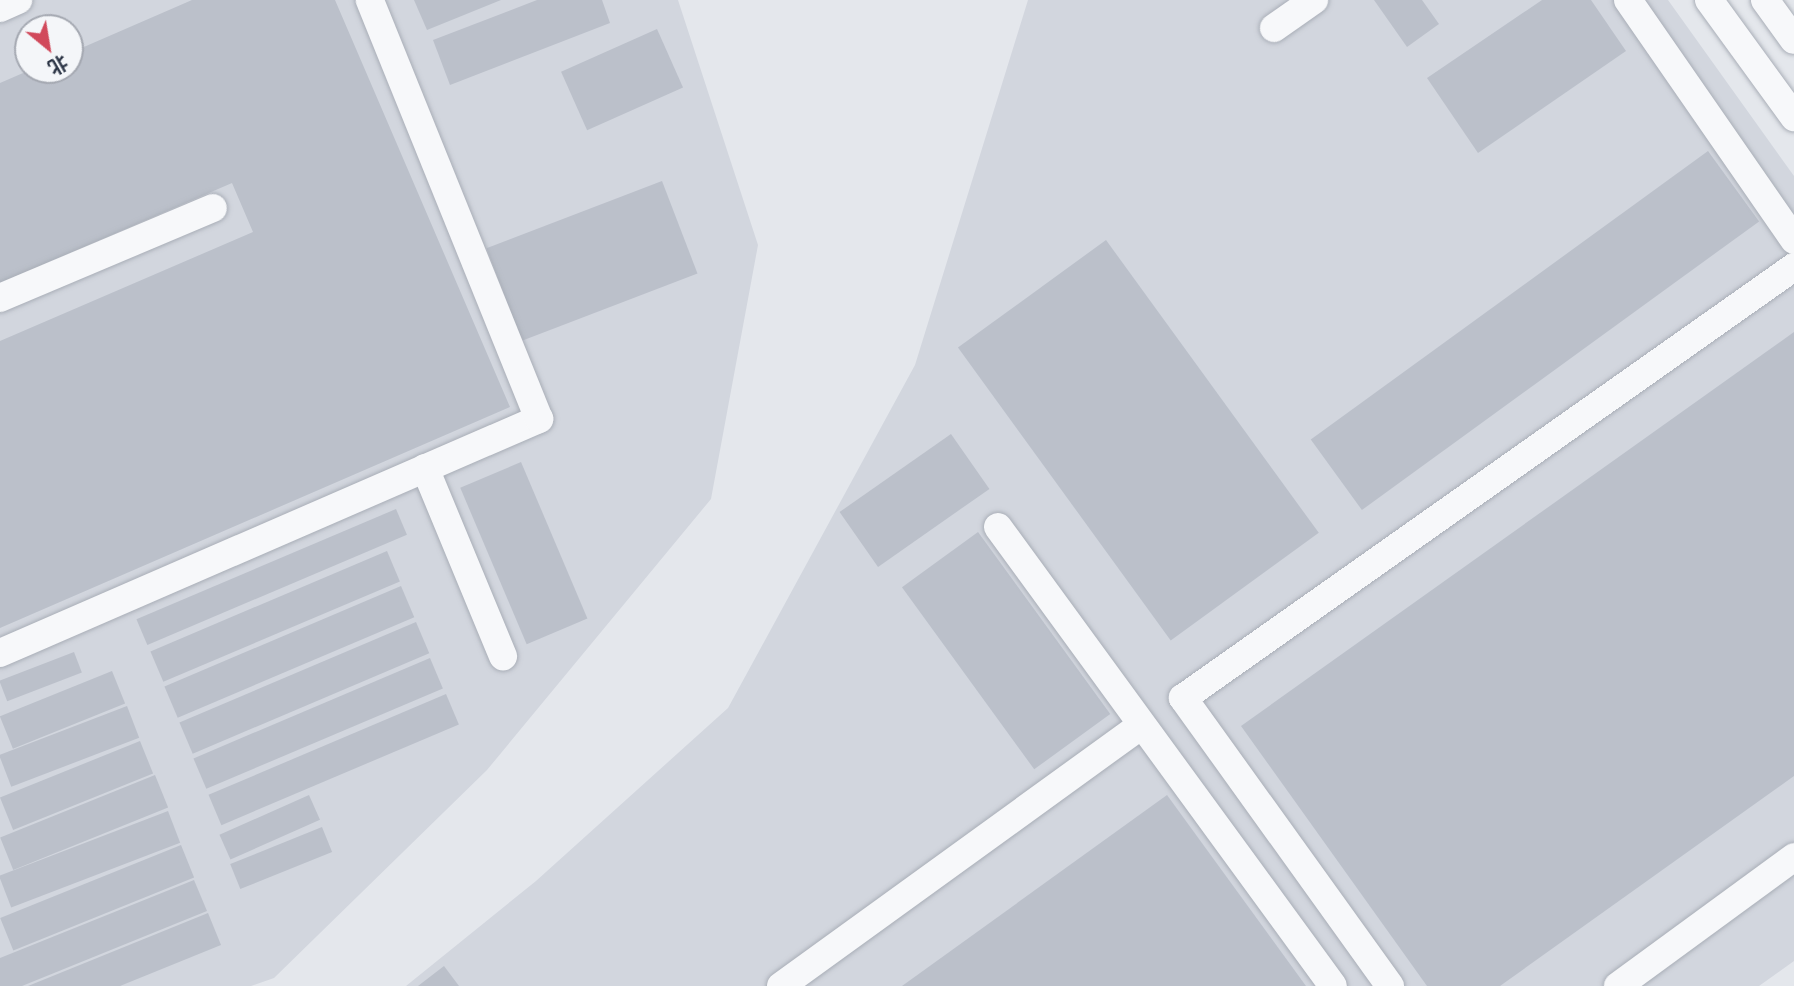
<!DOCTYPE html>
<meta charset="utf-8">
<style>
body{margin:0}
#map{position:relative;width:1794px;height:986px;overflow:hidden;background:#e4e7ec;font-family:"PT Sans Narrow","Noto Sans SC",sans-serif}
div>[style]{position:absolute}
.built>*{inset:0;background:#d2d6de}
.building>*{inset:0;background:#bbc0ca;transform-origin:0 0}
.roads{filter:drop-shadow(0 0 2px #a9aeb7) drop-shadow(0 0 2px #a9aeb7)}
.minor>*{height:28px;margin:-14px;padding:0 14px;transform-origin:14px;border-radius:14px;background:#f7f8fa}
span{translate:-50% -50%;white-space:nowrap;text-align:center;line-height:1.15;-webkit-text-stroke:5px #f4f6f9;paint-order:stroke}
.north{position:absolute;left:14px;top:14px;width:70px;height:70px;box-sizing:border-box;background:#f4f6f9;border:2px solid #a4a8b1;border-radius:50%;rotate:150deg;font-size:19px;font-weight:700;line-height:28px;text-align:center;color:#2b3445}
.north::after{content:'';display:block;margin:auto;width:24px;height:32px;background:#d1495b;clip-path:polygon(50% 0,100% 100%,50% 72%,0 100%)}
</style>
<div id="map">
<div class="built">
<i style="clip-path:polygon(evenodd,0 0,678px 0,758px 245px,711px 499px,487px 770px,274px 978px,251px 986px,0 986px,0 0,28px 28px,70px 28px,70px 70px,28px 70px,28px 28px)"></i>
<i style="clip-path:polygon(1028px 0,1668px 0,1794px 176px,1794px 961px,1759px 986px,406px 986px,536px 881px,728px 708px,915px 365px)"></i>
</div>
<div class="building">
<i style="clip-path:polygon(192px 0,335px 0,510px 407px,0 628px,0 341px,253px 232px,232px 183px,0 283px,0 83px,30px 70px,70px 70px,70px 53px)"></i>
<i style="clip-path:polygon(414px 0,501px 0,427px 30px)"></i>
<i style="clip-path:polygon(537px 0,602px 0,610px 23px,450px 85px,433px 40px)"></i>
<i style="clip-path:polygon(1374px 0,1422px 0,1439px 24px,1407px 47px)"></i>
<i style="clip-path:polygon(1542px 0,1591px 0,1626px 51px,1478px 153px,1427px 78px)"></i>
<i style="left:657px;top:29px;width:64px;height:105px;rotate:66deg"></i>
<i style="left:1708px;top:151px;width:87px;height:491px;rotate:54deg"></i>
<i style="left:662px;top:181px;width:99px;height:188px;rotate:69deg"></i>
<i style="left:1106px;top:240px;width:362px;height:183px;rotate:54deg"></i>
<i style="clip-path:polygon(1794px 332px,1794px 776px,1500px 986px,1427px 986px,1241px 726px)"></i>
<i style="left:951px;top:434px;width:67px;height:136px;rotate:55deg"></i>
<i style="left:521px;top:462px;width:170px;height:66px;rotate:67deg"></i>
<i style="left:396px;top:509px;width:28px;height:282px;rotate:67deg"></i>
<i style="left:978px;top:532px;width:225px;height:94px;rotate:54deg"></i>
<i style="left:387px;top:551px;width:33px;height:257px;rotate:67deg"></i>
<i style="left:401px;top:586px;width:34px;height:257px;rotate:67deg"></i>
<i style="left:416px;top:622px;width:34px;height:257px;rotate:67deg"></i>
<i style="left:74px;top:652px;width:22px;height:80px;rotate:69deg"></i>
<i style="left:430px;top:658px;width:33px;height:257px;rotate:67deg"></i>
<i style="left:112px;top:671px;width:35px;height:121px;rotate:68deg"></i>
<i style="left:446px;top:694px;width:33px;height:258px;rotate:67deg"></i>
<i style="left:127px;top:706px;width:34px;height:137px;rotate:69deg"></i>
<i style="left:140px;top:741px;width:35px;height:151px;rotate:68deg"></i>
<i style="left:155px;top:775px;width:35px;height:167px;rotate:68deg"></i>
<i style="left:309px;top:795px;width:27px;height:98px;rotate:66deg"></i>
<i style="clip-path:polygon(1167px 795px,1306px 986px,902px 986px)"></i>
<i style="left:168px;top:811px;width:34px;height:181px;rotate:69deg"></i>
<i style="left:322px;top:827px;width:27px;height:99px;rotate:68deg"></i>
<i style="left:181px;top:845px;width:35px;height:195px;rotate:68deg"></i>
<i style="clip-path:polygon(194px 880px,207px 911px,22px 986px,0 986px,0 958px)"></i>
<i style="clip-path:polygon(208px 913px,221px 945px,120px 986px,28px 986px)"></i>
<i style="clip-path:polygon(444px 966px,459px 986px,418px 986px)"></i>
</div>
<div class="roads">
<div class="minor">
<i style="left:1628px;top:0;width:292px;rotate:55.3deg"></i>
<i style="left:1709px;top:0;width:145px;rotate:54deg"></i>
<i style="left:1765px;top:0;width:49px;rotate:54.1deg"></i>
<i style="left:0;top:8px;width:20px;rotate:-24deg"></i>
<i style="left:1274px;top:28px;width:49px;rotate:-35deg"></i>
<i style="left:0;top:298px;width:231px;rotate:-22.9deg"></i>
<i style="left:425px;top:468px;width:204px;rotate:67.5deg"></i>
<i style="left:998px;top:527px;width:568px;rotate:53.88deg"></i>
<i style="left:0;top:653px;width:588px;rotate:-23.47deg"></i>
<i style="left:539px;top:419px;width:452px;rotate:-112deg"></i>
<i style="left:781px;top:986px;width:445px;rotate:-35.9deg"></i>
<i style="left:1390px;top:986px;width:355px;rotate:-125.7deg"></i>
<i style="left:1183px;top:698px;width:748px;rotate:-35.2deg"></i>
<i style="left:1618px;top:986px;width:218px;rotate:-36.2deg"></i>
</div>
</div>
<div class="north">北</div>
</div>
